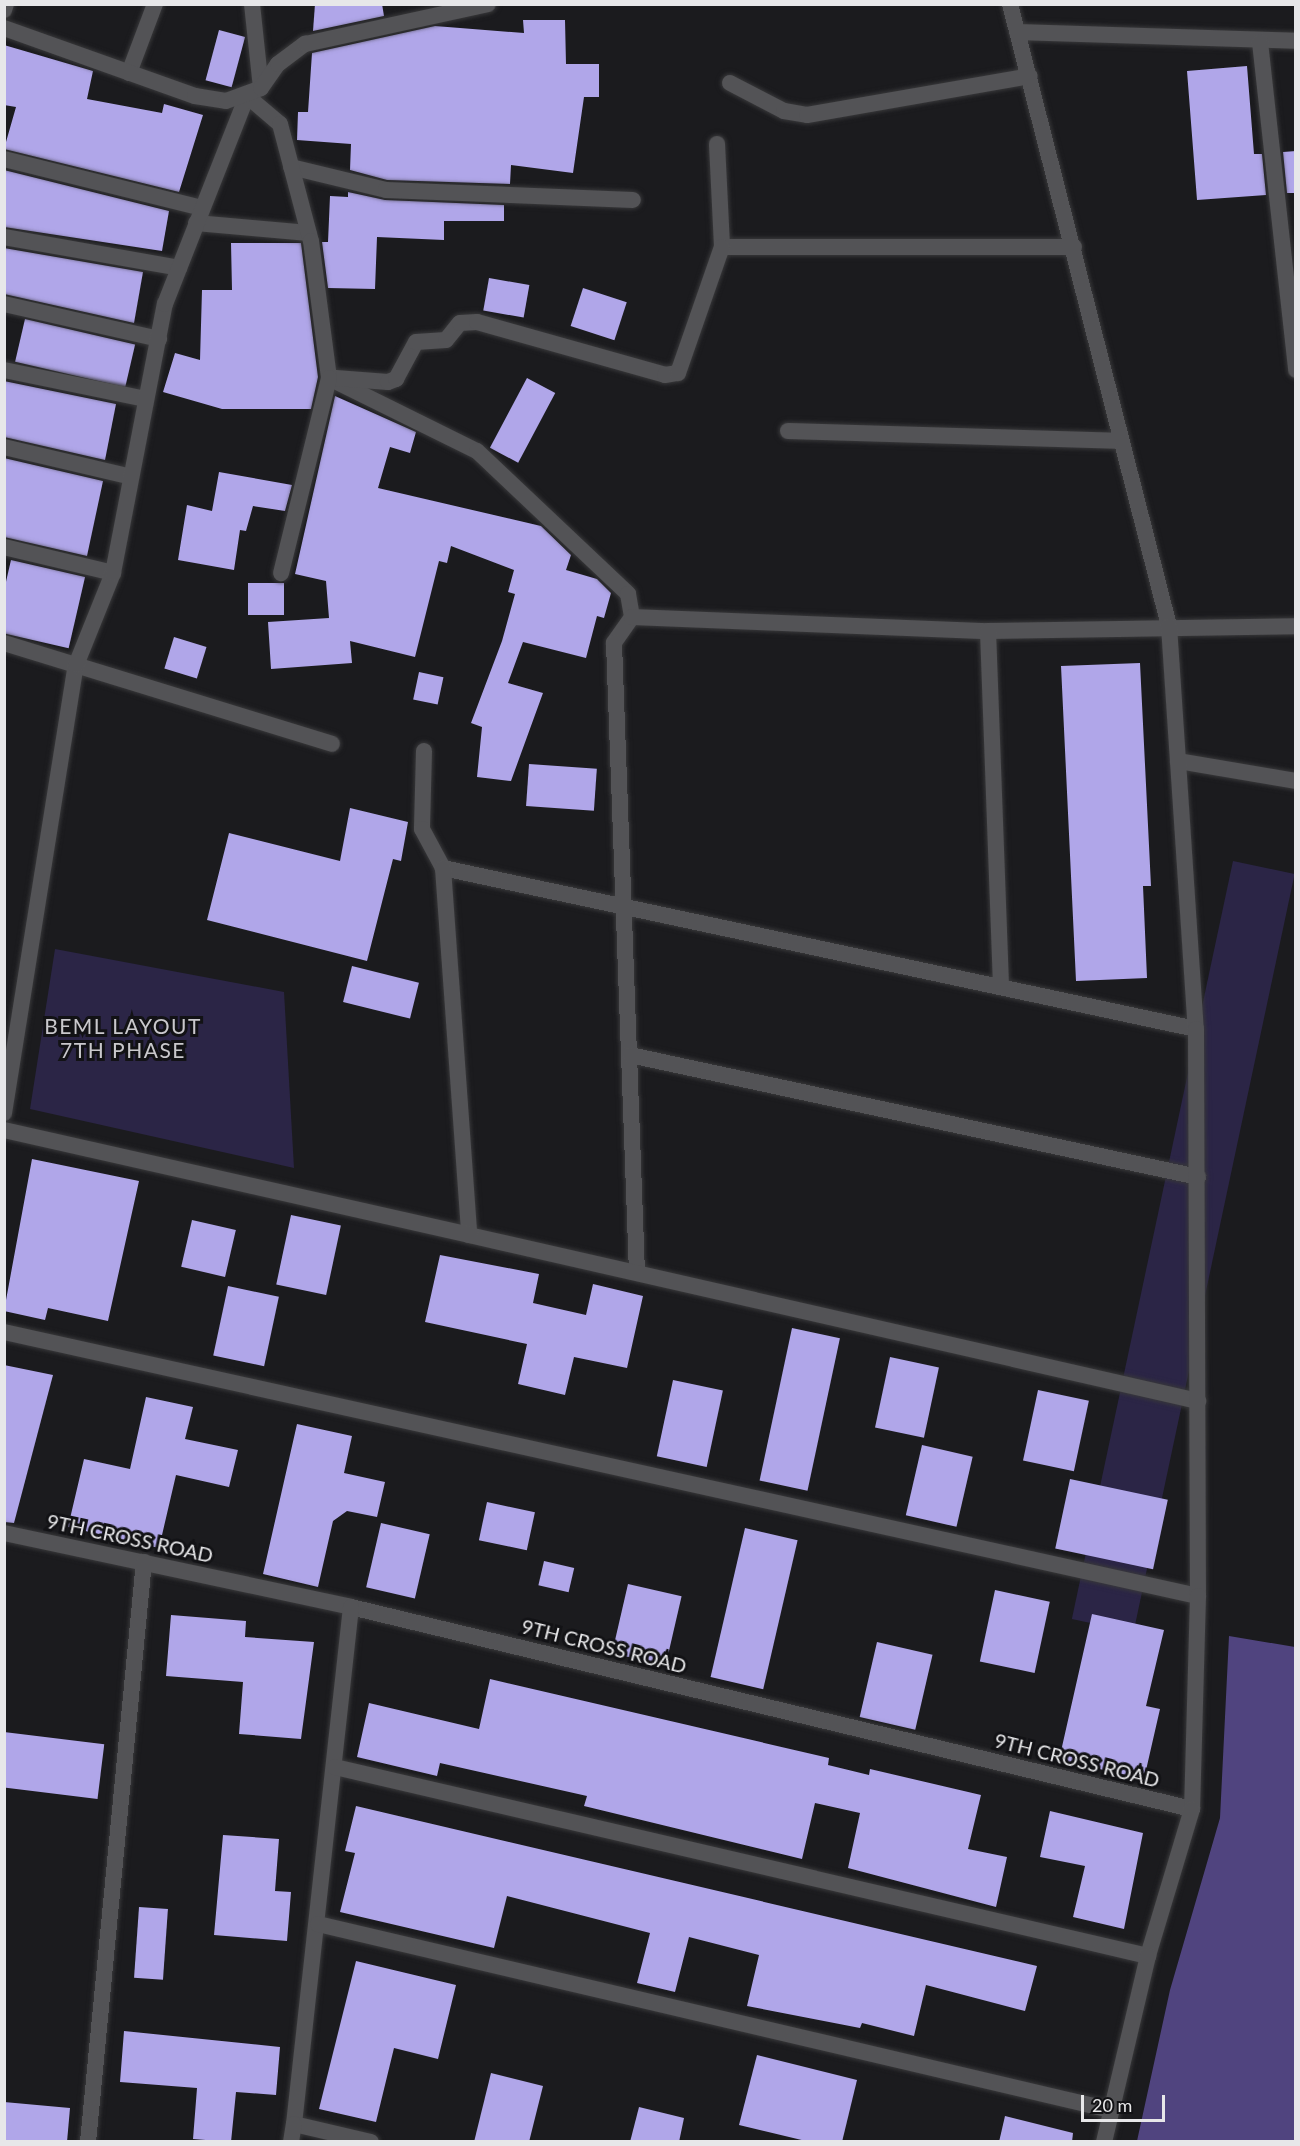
<!DOCTYPE html>
<style>
body{margin:0}
#map{position:relative;width:1300px;height:2146px;overflow:hidden;background:#1b1b1e;font-family:Lato,sans-serif}
div>[style]{position:absolute}
.green>*{inset:0;background:#2b2546;transform-origin:0 0}
.forest>*{inset:0;background:#50447f}
.building>*{inset:0;background:#b0a6e9;transform-origin:0 0}
.roads{filter:drop-shadow(0 0 2px #38383a) drop-shadow(0 0 2px #38383a)}
.minor>*{height:16px;margin:-8px;padding:0 8px;transform-origin:8px;border-radius:8px;background:#535356}
.tertiary>*{height:16px;margin:-8px;padding:0 8px;transform-origin:8px;border-radius:8px;background:#535356}
span{translate:-50% -50%;white-space:nowrap;text-align:center;line-height:1.15;-webkit-text-stroke:6px #121215;paint-order:stroke}
.street-label{font-size:20px;color:#e7e7e9}
.neighbourhood-label{font-size:21px;color:#c9c8cc;letter-spacing:1.5px}
.frame{position:absolute;inset:0;border:6px solid #e7e7e9;pointer-events:none}
.scale{position:absolute;left:1081px;top:2095px;width:84px;height:27px;box-sizing:border-box;border:3px solid #e7e7e9;border-top:0;padding-left:8px;font-size:18px;line-height:21px;white-space:nowrap;color:#e7e7e9;-webkit-text-stroke:4px #121215;paint-order:stroke}
</style>
<div id="map">
<div class="green">
<i style="left:1233px;top:861px;width:63px;height:775px;rotate:12deg"></i>
<i style="clip-path:polygon(55px 949px,284px 992px,294px 1168px,30px 1109px)"></i>
</div>
<div class="forest">
<i style="clip-path:polygon(1229px 1636px,1295px 1647px,1295px 2141px,1137px 2141px,1170px 1990px,1220px 1818px)"></i>
</div>
<div class="building">
<i style="clip-path:polygon(315px 4px,382px 4px,384px 16px,313px 31px)"></i>
<i style="clip-path:polygon(523px 20px,565px 20px,566px 64px,599px 64px,599px 97px,584px 97px,573px 173px,511px 165px,510px 184px,387px 180px,350px 170px,351px 144px,297px 140px,298px 112px,308px 112px,312px 53px,435px 26px,524px 33px)"></i>
<i style="left:219px;top:30px;width:27px;height:52px;rotate:15deg"></i>
<i style="clip-path:polygon(4px 45px,93px 71px,87px 99px,162px 113px,164px 104px,203px 115px,179px 192px,4px 149px,16px 107px,4px 105px)"></i>
<i style="clip-path:polygon(1247px 66px,1254px 154px,1262px 154px,1266px 195px,1197px 200px,1187px 71px)"></i>
<i style="clip-path:polygon(1296px 151px,1296px 193px,1287px 193px,1283px 152px)"></i>
<i style="clip-path:polygon(4px 170px,169px 211px,162px 251px,4px 227px)"></i>
<i style="clip-path:polygon(348px 192px,385px 200px,504px 205px,504px 221px,444px 221px,444px 240px,377px 237px,375px 289px,328px 288px,322px 242px,328px 242px,330px 196px,348px 197px)"></i>
<i style="clip-path:polygon(231px 243px,301px 243px,318px 377px,311px 409px,222px 409px,163px 392px,175px 353px,200px 360px,202px 290px,232px 290px)"></i>
<i style="clip-path:polygon(4px 248px,143px 272px,134px 323px,4px 294px)"></i>
<i style="left:489px;top:278px;width:41px;height:33px;rotate:10deg"></i>
<i style="left:583px;top:288px;width:46px;height:40px;rotate:18deg"></i>
<i style="left:25px;top:319px;width:113px;height:44px;rotate:13deg"></i>
<i style="left:527px;top:378px;width:32px;height:79px;rotate:28deg"></i>
<i style="clip-path:polygon(4px 381px,116px 404px,105px 460px,4px 437px)"></i>
<i style="clip-path:polygon(335px 396px,416px 432px,410px 453px,390px 447px,378px 488px,541px 526px,571px 555px,566px 570px,597px 579px,611px 593px,604px 618px,597px 616px,586px 658px,523px 642px,508px 683px,543px 693px,511px 781px,477px 777px,482px 727px,471px 723px,502px 641px,515px 594px,508px 592px,514px 570px,451px 546px,447px 563px,439px 561px,415px 657px,350px 641px,352px 663px,271px 669px,268px 622px,329px 618px,326px 581px,295px 574px)"></i>
<i style="clip-path:polygon(4px 458px,103px 481px,87px 556px,4px 537px)"></i>
<i style="clip-path:polygon(219px 472px,292px 485px,285px 511px,253px 506px,246px 531px,240px 530px,234px 570px,178px 560px,187px 505px,212px 511px)"></i>
<i style="left:11px;top:560px;width:76px;height:73px;rotate:13deg"></i>
<i style="left:248px;top:583px;width:36px;height:32px"></i>
<i style="left:174px;top:637px;width:34px;height:33px;rotate:17deg"></i>
<i style="clip-path:polygon(1140px 663px,1151px 886px,1143px 886px,1147px 978px,1076px 981px,1061px 666px)"></i>
<i style="left:419px;top:672px;width:25px;height:28px;rotate:12deg"></i>
<i style="left:529px;top:764px;width:68px;height:42px;rotate:4deg"></i>
<i style="clip-path:polygon(350px 808px,408px 822px,401px 861px,393px 859px,367px 961px,207px 920px,229px 833px,340px 861px)"></i>
<i style="left:352px;top:966px;width:69px;height:37px;rotate:14deg"></i>
<i style="clip-path:polygon(32px 1159px,139px 1181px,108px 1321px,48px 1308px,45px 1320px,4px 1311px)"></i>
<i style="left:291px;top:1215px;width:51px;height:71px;rotate:12deg"></i>
<i style="left:192px;top:1220px;width:45px;height:48px;rotate:13deg"></i>
<i style="clip-path:polygon(440px 1255px,539px 1274px,533px 1303px,586px 1315px,593px 1284px,643px 1296px,627px 1368px,574px 1357px,565px 1395px,518px 1384px,527px 1344px,425px 1322px)"></i>
<i style="left:228px;top:1286px;width:52px;height:71px;rotate:12deg"></i>
<i style="left:792px;top:1328px;width:49px;height:156px;rotate:12deg"></i>
<i style="left:890px;top:1357px;width:50px;height:72px;rotate:12deg"></i>
<i style="clip-path:polygon(4px 1365px,53px 1375px,14px 1523px,4px 1522px)"></i>
<i style="left:673px;top:1380px;width:51px;height:78px;rotate:12deg"></i>
<i style="left:1038px;top:1390px;width:52px;height:72px;rotate:12deg"></i>
<i style="clip-path:polygon(146px 1397px,193px 1407px,185px 1439px,238px 1450px,229px 1487px,176px 1475px,159px 1548px,68px 1527px,84px 1459px,130px 1469px)"></i>
<i style="clip-path:polygon(297px 1424px,352px 1436px,344px 1473px,385px 1482px,377px 1517px,347px 1511px,333px 1521px,318px 1587px,263px 1574px)"></i>
<i style="left:922px;top:1445px;width:52px;height:72px;rotate:13deg"></i>
<i style="left:1070px;top:1479px;width:100px;height:71px;rotate:12deg"></i>
<i style="left:487px;top:1502px;width:49px;height:39px;rotate:12deg"></i>
<i style="left:381px;top:1523px;width:50px;height:66px;rotate:13deg"></i>
<i style="left:745px;top:1528px;width:54px;height:153px;rotate:13deg"></i>
<i style="left:544px;top:1561px;width:31px;height:25px;rotate:13deg"></i>
<i style="left:628px;top:1584px;width:55px;height:71px;rotate:13deg"></i>
<i style="left:995px;top:1590px;width:56px;height:73px;rotate:12deg"></i>
<i style="clip-path:polygon(1092px 1614px,1164px 1630px,1146px 1706px,1160px 1709px,1144px 1779px,1059px 1760px)"></i>
<i style="clip-path:polygon(171px 1615px,246px 1621px,245px 1637px,314px 1642px,301px 1739px,239px 1734px,243px 1682px,166px 1676px)"></i>
<i style="left:877px;top:1642px;width:57px;height:77px;rotate:13deg"></i>
<i style="clip-path:polygon(490px 1679px,829px 1758px,828px 1765px,869px 1775px,870px 1769px,981px 1795px,968px 1849px,1007px 1857px,996px 1907px,848px 1868px,860px 1813px,815px 1803px,802px 1859px,584px 1806px,587px 1796px,440px 1763px,437px 1776px,357px 1757px,369px 1703px,479px 1729px)"></i>
<i style="left:4px;top:1732px;width:101px;height:55px;rotate:7deg"></i>
<i style="clip-path:polygon(356px 1806px,1037px 1966px,1025px 2011px,926px 1985px,914px 2036px,862px 2023px,860px 2028px,747px 2006px,759px 1955px,689px 1937px,675px 1992px,637px 1983px,650px 1933px,507px 1896px,494px 1948px,340px 1912px,355px 1853px,345px 1851px)"></i>
<i style="clip-path:polygon(1050px 1811px,1143px 1833px,1124px 1929px,1073px 1917px,1085px 1866px,1040px 1857px)"></i>
<i style="clip-path:polygon(223px 1835px,279px 1839px,275px 1891px,291px 1892px,287px 1941px,214px 1935px)"></i>
<i style="left:139px;top:1907px;width:29px;height:71px;rotate:4deg"></i>
<i style="clip-path:polygon(356px 1961px,456px 1985px,438px 2059px,394px 2048px,376px 2122px,319px 2109px)"></i>
<i style="clip-path:polygon(124px 2031px,280px 2047px,276px 2095px,236px 2092px,231px 2142px,193px 2139px,197px 2088px,120px 2082px)"></i>
<i style="clip-path:polygon(757px 2055px,857px 2080px,842px 2142px,810px 2142px,739px 2125px)"></i>
<i style="clip-path:polygon(491px 2073px,543px 2086px,529px 2142px,474px 2142px)"></i>
<i style="clip-path:polygon(4px 2102px,70px 2108px,67px 2142px,4px 2142px)"></i>
<i style="clip-path:polygon(639px 2107px,684px 2118px,679px 2142px,630px 2142px)"></i>
<i style="clip-path:polygon(1005px 2116px,1073px 2133px,1072px 2142px,999px 2142px)"></i>
</div>
<div class="roads">
<div class="minor">
<i style="left:252px;top:4px;width:84px;rotate:83.9deg"></i>
<i style="left:4px;top:10px;width:6px;rotate:-72deg"></i>
<i style="left:1017px;top:32px;width:279px;rotate:1.8deg"></i>
<i style="left:1260px;top:42px;width:330px;rotate:83.7deg"></i>
<i style="left:129px;top:73px;width:74px;rotate:-69.4deg"></i>
<i style="left:730px;top:83px;width:61px;rotate:27.4deg"></i>
<i style="left:784px;top:111px;width:23px;rotate:10deg"></i>
<i style="left:807px;top:115px;width:226px;rotate:-9.9deg"></i>
<i style="left:717px;top:144px;width:103px;rotate:87.2deg"></i>
<i style="left:722px;top:247px;width:352px"></i>
<i style="left:4px;top:159px;width:204px;rotate:13.9deg"></i>
<i style="left:291px;top:167px;width:98px;rotate:13.6deg"></i>
<i style="left:386px;top:190px;width:247px;rotate:2.3deg"></i>
<i style="left:196px;top:223px;width:113px;rotate:5.1deg"></i>
<i style="left:4px;top:237px;width:178px;rotate:10deg"></i>
<i style="left:4px;top:304px;width:159px;rotate:12.7deg"></i>
<i style="left:4px;top:370px;width:144px;rotate:11.6deg"></i>
<i style="left:329px;top:378px;width:165px;rotate:26.3deg"></i>
<i style="left:477px;top:451px;width:208px;rotate:43.4deg"></i>
<i style="left:628px;top:594px;width:23px;rotate:80deg"></i>
<i style="left:632px;top:617px;width:32px;rotate:125deg"></i>
<i style="left:614px;top:643px;width:629px;rotate:87.91deg"></i>
<i style="left:336px;top:378px;width:52px;rotate:4.4deg"></i>
<i style="left:388px;top:382px;width:9px;rotate:-21deg"></i>
<i style="left:396px;top:379px;width:42px;rotate:-61.6deg"></i>
<i style="left:416px;top:342px;width:30px;rotate:-4deg"></i>
<i style="left:446px;top:340px;width:22px;rotate:-51deg"></i>
<i style="left:460px;top:323px;width:17px;rotate:-3deg"></i>
<i style="left:477px;top:322px;width:195px;rotate:15.7deg"></i>
<i style="left:665px;top:375px;width:13px;rotate:-9deg"></i>
<i style="left:678px;top:373px;width:133px;rotate:-70.8deg"></i>
<i style="left:788px;top:431px;width:329px;rotate:1.7deg"></i>
<i style="left:4px;top:447px;width:127px;rotate:13.2deg"></i>
<i style="left:4px;top:547px;width:112px;rotate:13.4deg"></i>
<i style="left:632px;top:617px;width:356px;rotate:2.3deg"></i>
<i style="left:988px;top:631px;width:308px;rotate:-0.9deg"></i>
<i style="left:988px;top:631px;width:356px;rotate:87.9deg"></i>
<i style="left:4px;top:643px;width:343px;rotate:17.1deg"></i>
<i style="left:424px;top:751px;width:78px;rotate:91.5deg"></i>
<i style="left:422px;top:829px;width:44px;rotate:61.7deg"></i>
<i style="left:1178px;top:761px;width:120px;rotate:9.6deg"></i>
<i style="left:1196px;top:1029px;width:770px;rotate:-167.93deg"></i>
<i style="left:443px;top:868px;width:368px;rotate:85.9deg"></i>
<i style="left:469px;top:1235px;width:748px;rotate:12.83deg"></i>
<i style="left:630px;top:1055px;width:581px;rotate:12.12deg"></i>
<i style="left:4px;top:1113px;width:454px;rotate:-80.9deg"></i>
<i style="left:76px;top:665px;width:99px;rotate:-68.1deg"></i>
<i style="left:113px;top:573px;width:274px;rotate:-79.1deg"></i>
<i style="left:165px;top:304px;width:224px;rotate:-68.5deg"></i>
<i style="left:247px;top:96px;width:43px;rotate:40.3deg"></i>
<i style="left:280px;top:124px;width:121px;rotate:75.2deg"></i>
<i style="left:311px;top:241px;width:138px;rotate:82.5deg"></i>
<i style="left:329px;top:378px;width:201px;rotate:103.8deg"></i>
<i style="left:4px;top:1130px;width:477px;rotate:12.7deg"></i>
<i style="left:4px;top:1332px;width:1223px;rotate:12.47deg"></i>
<i style="left:4px;top:1533px;width:355px;rotate:12deg"></i>
<i style="left:351px;top:1607px;width:865px;rotate:13.51deg"></i>
<i style="left:351px;top:1607px;width:520px;rotate:96.29deg"></i>
<i style="left:294px;top:2124px;width:79px;rotate:13.2deg"></i>
<i style="left:335px;top:1767px;width:835px;rotate:13.09deg"></i>
<i style="left:318px;top:1924px;width:815px;rotate:13.2deg"></i>
<i style="left:88px;top:2142px;width:583px;rotate:-84.49deg"></i>
<i style="left:291px;top:2142px;width:18px;rotate:-81deg"></i>
</div>
<div class="tertiary">
<i style="left:1010px;top:4px;width:642px;rotate:75.66deg"></i>
<i style="left:1169px;top:626px;width:404px;rotate:86.2deg"></i>
<i style="left:1196px;top:1029px;width:567px;rotate:89.8deg"></i>
<i style="left:1198px;top:1596px;width:213px;rotate:91.6deg"></i>
<i style="left:1192px;top:1809px;width:153px;rotate:106.7deg"></i>
<i style="left:1148px;top:1956px;width:191px;rotate:103.3deg"></i>
<i style="left:4px;top:28px;width:203px;rotate:19.6deg"></i>
<i style="left:195px;top:96px;width:31px;rotate:9deg"></i>
<i style="left:226px;top:101px;width:37px;rotate:-20deg"></i>
<i style="left:261px;top:88px;width:29px;rotate:-55deg"></i>
<i style="left:278px;top:64px;width:34px;rotate:-37deg"></i>
<i style="left:305px;top:44px;width:187px;rotate:-12.3deg"></i>
</div>
</div>
<div class="street-label">
<span style="left:130px;top:1538px;rotate:12deg">9TH CROSS ROAD</span>
<span style="left:604px;top:1646px;rotate:14deg">9TH CROSS ROAD</span>
<span style="left:1077px;top:1760px;rotate:14deg">9TH CROSS ROAD</span>
</div>
<div class="neighbourhood-label">
<span style="left:123px;top:1038px">BEML LAYOUT<br>7TH PHASE</span>
</div>
<div class="frame"></div>
<div class="scale">20 m</div>
</div>
